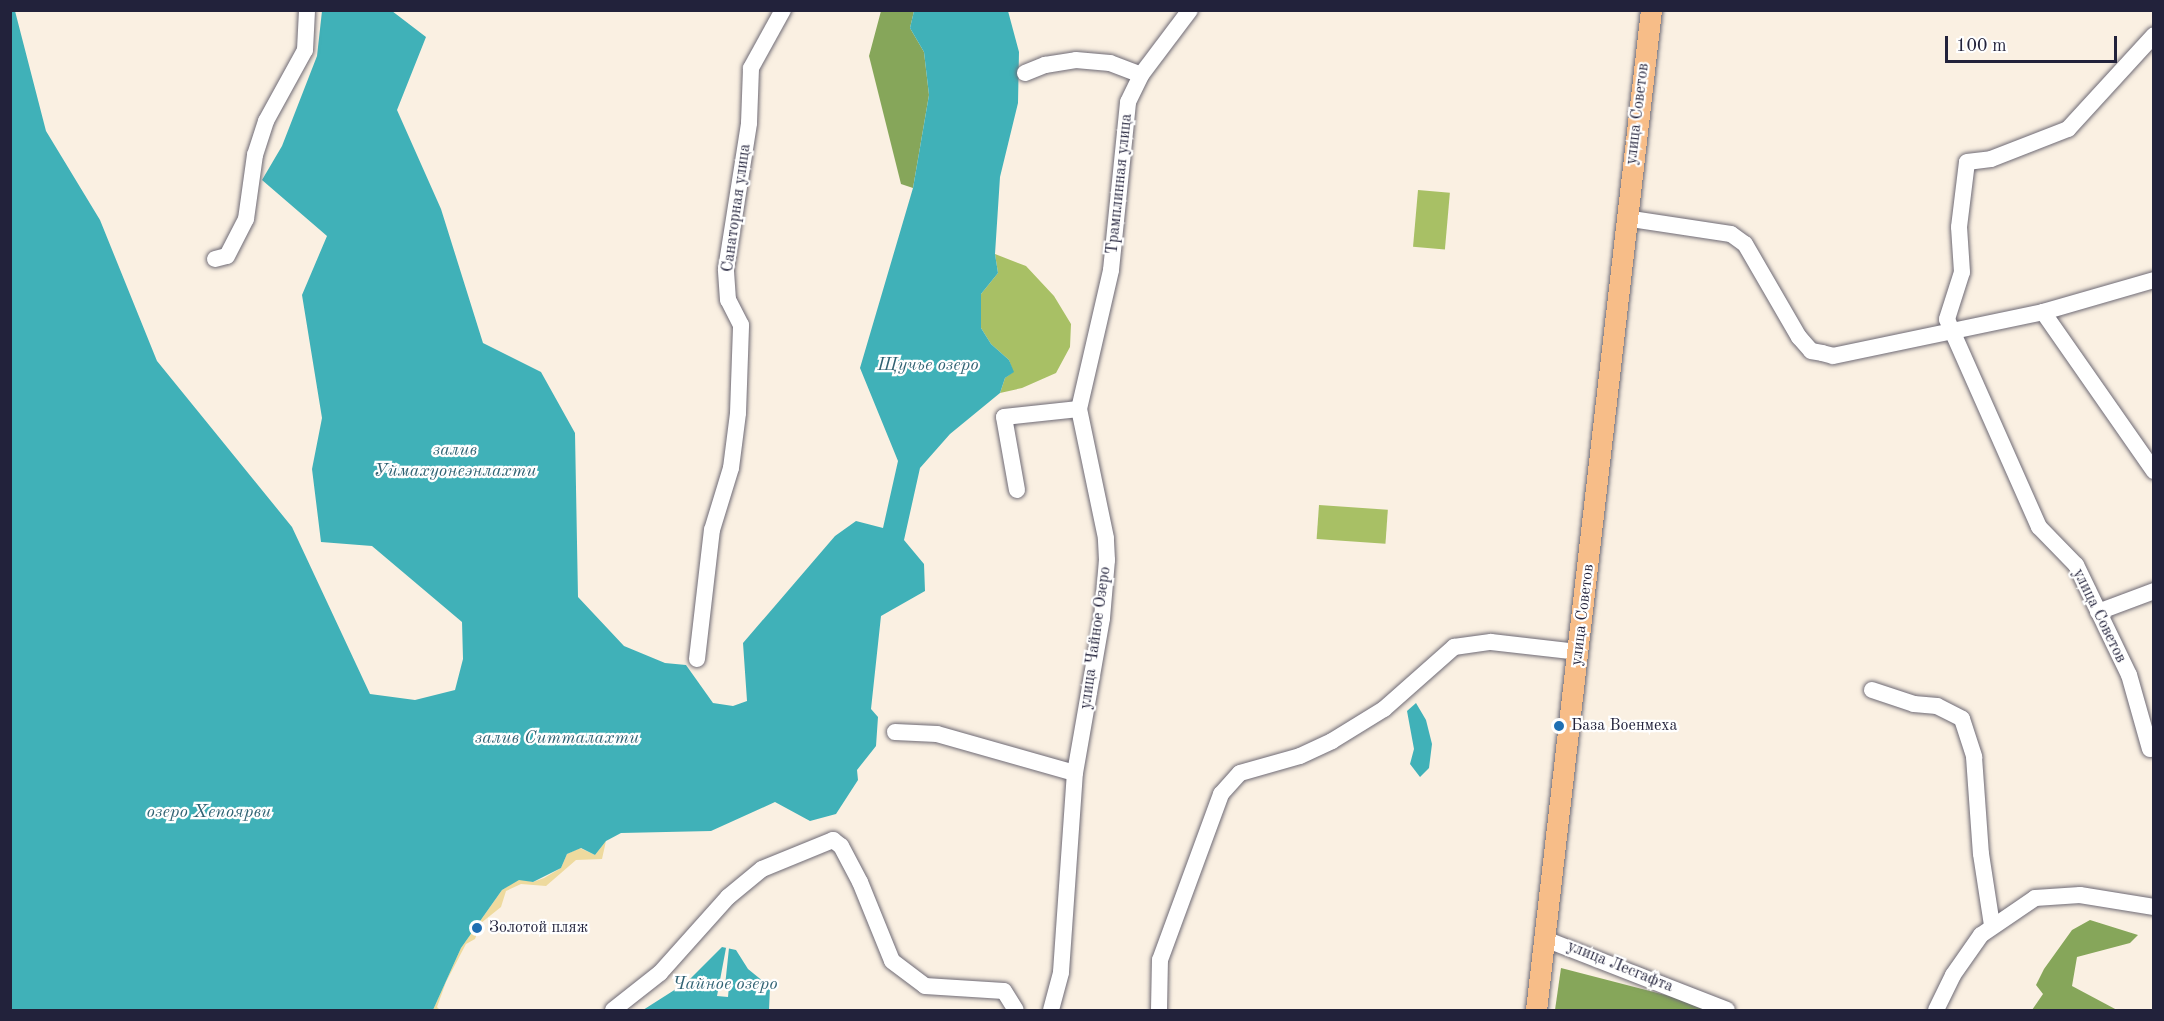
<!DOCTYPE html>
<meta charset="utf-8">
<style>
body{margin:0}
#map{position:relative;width:2164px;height:1021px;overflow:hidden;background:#faf0e2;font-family:"Old Standard TT",serif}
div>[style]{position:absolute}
.green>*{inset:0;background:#a8c065;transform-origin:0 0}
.forest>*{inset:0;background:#86a65a}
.sand>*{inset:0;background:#eeda9e}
.water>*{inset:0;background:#40b1b8}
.pier>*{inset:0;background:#faf0e2}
.roads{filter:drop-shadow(0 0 2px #6e6a75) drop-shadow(0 0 2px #6e6a75)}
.minor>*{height:16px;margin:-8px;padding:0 8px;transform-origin:8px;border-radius:8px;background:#fff}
.major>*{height:21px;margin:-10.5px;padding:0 10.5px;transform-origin:10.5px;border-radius:10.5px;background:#f7bd88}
.dots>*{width:16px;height:16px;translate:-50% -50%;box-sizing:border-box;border:3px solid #fff;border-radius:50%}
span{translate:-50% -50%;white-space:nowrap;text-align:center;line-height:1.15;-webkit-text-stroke:4.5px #fff;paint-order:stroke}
.street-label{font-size:16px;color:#22223b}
.poi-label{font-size:16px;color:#22223b}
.left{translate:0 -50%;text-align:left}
.water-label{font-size:18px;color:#306273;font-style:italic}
.frame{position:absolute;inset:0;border:12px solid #22223b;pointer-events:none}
.scale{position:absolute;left:1945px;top:36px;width:172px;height:27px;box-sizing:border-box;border:3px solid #22223b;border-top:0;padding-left:8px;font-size:18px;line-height:21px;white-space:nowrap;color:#22223b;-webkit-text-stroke:4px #fff;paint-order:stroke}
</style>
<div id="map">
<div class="green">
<i style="left:1418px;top:190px;width:32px;height:57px;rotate:5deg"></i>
<i style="clip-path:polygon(995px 254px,1026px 266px,1054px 296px,1071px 324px,1070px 347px,1056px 373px,1022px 388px,1000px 393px,1005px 378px,1013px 372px,1009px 360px,991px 344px,981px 328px,981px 294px,998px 273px)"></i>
<i style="left:1319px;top:505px;width:69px;height:34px;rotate:4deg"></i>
</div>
<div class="forest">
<i style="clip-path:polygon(881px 11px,914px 11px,910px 28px,924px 52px,929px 95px,913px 188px,901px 184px,869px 56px)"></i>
<i style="clip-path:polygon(2090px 920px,2138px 935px,2130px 943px,2077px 957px,2072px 986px,2117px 1010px,2032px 1010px,2043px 994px,2036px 985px,2044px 969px,2072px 930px)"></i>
<i style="clip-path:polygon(1561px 968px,1704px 1005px,1714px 1010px,1555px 1010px)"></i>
</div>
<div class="sand">
<i style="clip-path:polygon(606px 841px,602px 859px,576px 860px,546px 886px,521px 884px,506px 891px,501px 907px,481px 923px,475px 939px,466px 944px,446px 982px,437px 1007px,440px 1010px,433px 1010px,461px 948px,502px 890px,519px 879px,533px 882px,544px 878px,561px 868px,567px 854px,580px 848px,595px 855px)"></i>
</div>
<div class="water">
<i style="clip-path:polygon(10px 11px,15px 11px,46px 131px,100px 220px,157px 361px,292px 527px,370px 694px,415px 700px,455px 690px,463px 659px,462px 622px,372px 546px,321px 542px,312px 469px,322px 418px,302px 295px,327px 236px,262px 180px,282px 146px,317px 56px,322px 11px,392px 11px,426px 37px,397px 110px,441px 209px,483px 343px,541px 372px,575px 433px,578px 597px,624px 646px,665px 663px,686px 665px,713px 703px,733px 706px,747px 701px,743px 643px,835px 536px,856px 521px,883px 528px,898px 461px,860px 368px,913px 188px,929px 95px,924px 52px,910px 28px,914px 11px,1008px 11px,1019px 52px,1018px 103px,1000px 177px,995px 254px,998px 273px,981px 294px,981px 328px,991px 344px,1009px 360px,1014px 372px,1005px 378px,1000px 393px,950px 434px,920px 468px,904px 540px,924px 564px,925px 591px,881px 616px,871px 709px,878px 717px,876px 746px,857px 770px,858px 780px,836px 814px,810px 821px,775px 802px,711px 831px,621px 833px,606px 841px,595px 855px,581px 848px,567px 854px,561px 868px,533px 882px,519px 880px,502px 890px,461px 948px,433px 1010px,11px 1010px)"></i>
<i style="clip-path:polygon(1416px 703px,1426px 720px,1432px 744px,1429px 768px,1420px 777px,1410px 764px,1414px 749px,1407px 711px)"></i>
<i style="clip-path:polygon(722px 947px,736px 950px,748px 969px,770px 987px,769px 1010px,643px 1010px,687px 982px)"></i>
</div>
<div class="pier">
<i style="clip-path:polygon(726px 948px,729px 948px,725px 986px,729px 986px,728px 997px,717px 996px)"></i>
</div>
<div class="roads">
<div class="minor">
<i style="left:1025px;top:73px;width:22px;rotate:-22deg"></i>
<i style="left:1045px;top:65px;width:31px;rotate:-9deg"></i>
<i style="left:1076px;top:60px;width:34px;rotate:5deg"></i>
<i style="left:1110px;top:63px;width:33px;rotate:21deg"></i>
<i style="left:1625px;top:218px;width:107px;rotate:8.6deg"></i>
<i style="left:1731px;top:234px;width:17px;rotate:36deg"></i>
<i style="left:1745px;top:244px;width:108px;rotate:59.9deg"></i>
<i style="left:1799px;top:337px;width:18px;rotate:49deg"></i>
<i style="left:1811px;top:351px;width:11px;rotate:10deg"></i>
<i style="left:1822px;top:353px;width:11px;rotate:15deg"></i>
<i style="left:1833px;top:356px;width:215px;rotate:-11.8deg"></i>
<i style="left:2043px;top:312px;width:194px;rotate:55.1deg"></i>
<i style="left:215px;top:259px;width:12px;rotate:-14deg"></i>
<i style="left:227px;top:256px;width:42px;rotate:-62.8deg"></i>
<i style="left:246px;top:219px;width:65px;rotate:-82deg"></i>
<i style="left:255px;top:155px;width:36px;rotate:-72deg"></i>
<i style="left:266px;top:121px;width:81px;rotate:-61.2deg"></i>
<i style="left:305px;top:50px;width:40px;rotate:-87.1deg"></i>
<i style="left:2043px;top:312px;width:116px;rotate:-16.1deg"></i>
<i style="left:1017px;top:490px;width:74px;rotate:-100.1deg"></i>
<i style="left:1004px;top:417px;width:75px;rotate:-6.1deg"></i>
<i style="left:2098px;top:612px;width:60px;rotate:-20.6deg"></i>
<i style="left:697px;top:659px;width:130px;rotate:-83.4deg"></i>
<i style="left:712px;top:530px;width:65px;rotate:-73deg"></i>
<i style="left:731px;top:468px;width:55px;rotate:-82.7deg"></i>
<i style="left:738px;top:413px;width:88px;rotate:-88deg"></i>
<i style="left:741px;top:325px;width:28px;rotate:-117deg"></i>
<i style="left:728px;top:300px;width:31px;rotate:-94deg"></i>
<i style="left:726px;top:269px;width:148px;rotate:-81deg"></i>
<i style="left:749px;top:123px;width:55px;rotate:-87.9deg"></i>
<i style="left:751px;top:68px;width:66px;rotate:-61.1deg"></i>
<i style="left:1872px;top:690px;width:44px;rotate:18.4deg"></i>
<i style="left:1914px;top:704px;width:23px;rotate:5deg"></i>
<i style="left:1937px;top:706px;width:28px;rotate:27deg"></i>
<i style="left:1962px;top:719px;width:40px;rotate:72deg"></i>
<i style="left:1974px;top:757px;width:97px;rotate:85.9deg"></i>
<i style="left:1981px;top:854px;width:72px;rotate:81.2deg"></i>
<i style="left:895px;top:732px;width:42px;rotate:2.7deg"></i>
<i style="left:937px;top:734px;width:143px;rotate:15.8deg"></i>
<i style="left:2150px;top:749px;width:77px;rotate:-105.8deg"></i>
<i style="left:2129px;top:675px;width:122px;rotate:-115.7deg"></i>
<i style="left:2076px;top:565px;width:53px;rotate:-134.2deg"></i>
<i style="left:2039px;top:527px;width:227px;rotate:-113.9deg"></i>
<i style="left:1947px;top:319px;width:49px;rotate:-72.3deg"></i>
<i style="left:1962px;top:272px;width:45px;rotate:-93.8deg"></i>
<i style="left:1959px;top:227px;width:65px;rotate:-83deg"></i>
<i style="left:1967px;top:162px;width:24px;rotate:-7deg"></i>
<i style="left:1991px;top:159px;width:83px;rotate:-21.3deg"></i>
<i style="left:2068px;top:129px;width:127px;rotate:-47.5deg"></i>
<i style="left:1545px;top:939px;width:195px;rotate:21.3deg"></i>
<i style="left:613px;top:1010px;width:60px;rotate:-38.2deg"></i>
<i style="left:660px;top:973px;width:102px;rotate:-48.2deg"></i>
<i style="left:728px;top:897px;width:44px;rotate:-39.5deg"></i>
<i style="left:762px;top:869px;width:77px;rotate:-22.2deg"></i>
<i style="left:833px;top:840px;width:10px;rotate:37deg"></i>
<i style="left:841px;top:846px;width:41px;rotate:62.2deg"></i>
<i style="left:860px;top:882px;width:85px;rotate:67.9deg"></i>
<i style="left:892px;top:961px;width:41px;rotate:37.1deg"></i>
<i style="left:925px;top:986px;width:79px;rotate:3.6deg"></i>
<i style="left:1004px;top:991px;width:22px;rotate:58deg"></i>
<i style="left:1051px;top:1010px;width:39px;rotate:-75deg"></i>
<i style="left:1061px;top:972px;width:199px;rotate:-86deg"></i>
<i style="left:1075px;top:773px;width:157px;rotate:-80.1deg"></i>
<i style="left:1102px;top:618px;width:58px;rotate:-85.1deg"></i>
<i style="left:1107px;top:560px;width:22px;rotate:-93deg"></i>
<i style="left:1106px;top:538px;width:132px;rotate:-101.8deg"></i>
<i style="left:1079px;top:409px;width:143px;rotate:-77deg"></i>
<i style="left:1111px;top:270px;width:169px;rotate:-84.2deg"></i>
<i style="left:1128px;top:102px;width:30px;rotate:-64deg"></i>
<i style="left:1141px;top:75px;width:81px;rotate:-53deg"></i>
<i style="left:1159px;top:1010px;width:50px;rotate:-88.9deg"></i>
<i style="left:1160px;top:960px;width:177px;rotate:-69.8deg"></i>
<i style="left:1221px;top:794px;width:28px;rotate:-48deg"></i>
<i style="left:1240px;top:773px;width:62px;rotate:-15.8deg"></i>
<i style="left:1300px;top:756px;width:35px;rotate:-25deg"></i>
<i style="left:1332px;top:741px;width:61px;rotate:-31.6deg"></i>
<i style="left:1384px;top:709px;width:94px;rotate:-41.5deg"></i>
<i style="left:1454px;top:647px;width:37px;rotate:-8deg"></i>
<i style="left:1491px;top:642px;width:89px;rotate:6.5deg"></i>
<i style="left:1936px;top:1010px;width:39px;rotate:-64deg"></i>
<i style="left:1953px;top:975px;width:49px;rotate:-55deg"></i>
<i style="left:1981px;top:935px;width:65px;rotate:-34.4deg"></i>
<i style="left:2035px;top:898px;width:45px;rotate:-3.8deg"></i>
<i style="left:2080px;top:895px;width:75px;rotate:9.2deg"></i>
</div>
<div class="major">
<i style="left:1536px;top:1010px;width:1007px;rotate:-83.44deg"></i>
</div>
</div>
<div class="dots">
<i style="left:1559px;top:726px;background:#1f6fb2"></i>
<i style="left:477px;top:928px;background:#1f6fb2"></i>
</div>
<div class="street-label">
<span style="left:1638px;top:114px;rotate:-83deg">улица Советов</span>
<span style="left:1120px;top:184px;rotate:-84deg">Трамплинная улица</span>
<span style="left:737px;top:208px;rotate:-82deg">Санаторная улица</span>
<span style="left:1583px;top:615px;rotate:-83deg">улица Советов</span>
<span style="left:2099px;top:616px;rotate:64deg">улица Советов</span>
<span style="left:1096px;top:638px;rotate:-82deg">улица Чайное Озеро</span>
<span style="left:1620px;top:967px;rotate:22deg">улица Лесгафта</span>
</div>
<div class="poi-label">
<span class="left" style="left:1571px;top:726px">База Военмеха</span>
<span class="left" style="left:489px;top:928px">Золотой пляж</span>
</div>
<div class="water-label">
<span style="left:928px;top:365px">Щучье озеро</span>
<span style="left:455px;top:461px">залив<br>Уймахуонеэнлахти</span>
<span style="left:557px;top:738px">залив Ситталахти</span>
<span style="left:209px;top:812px">озеро Хепоярви</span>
<span style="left:725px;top:984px">Чайное озеро</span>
</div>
<div class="frame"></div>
<div class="scale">100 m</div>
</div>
